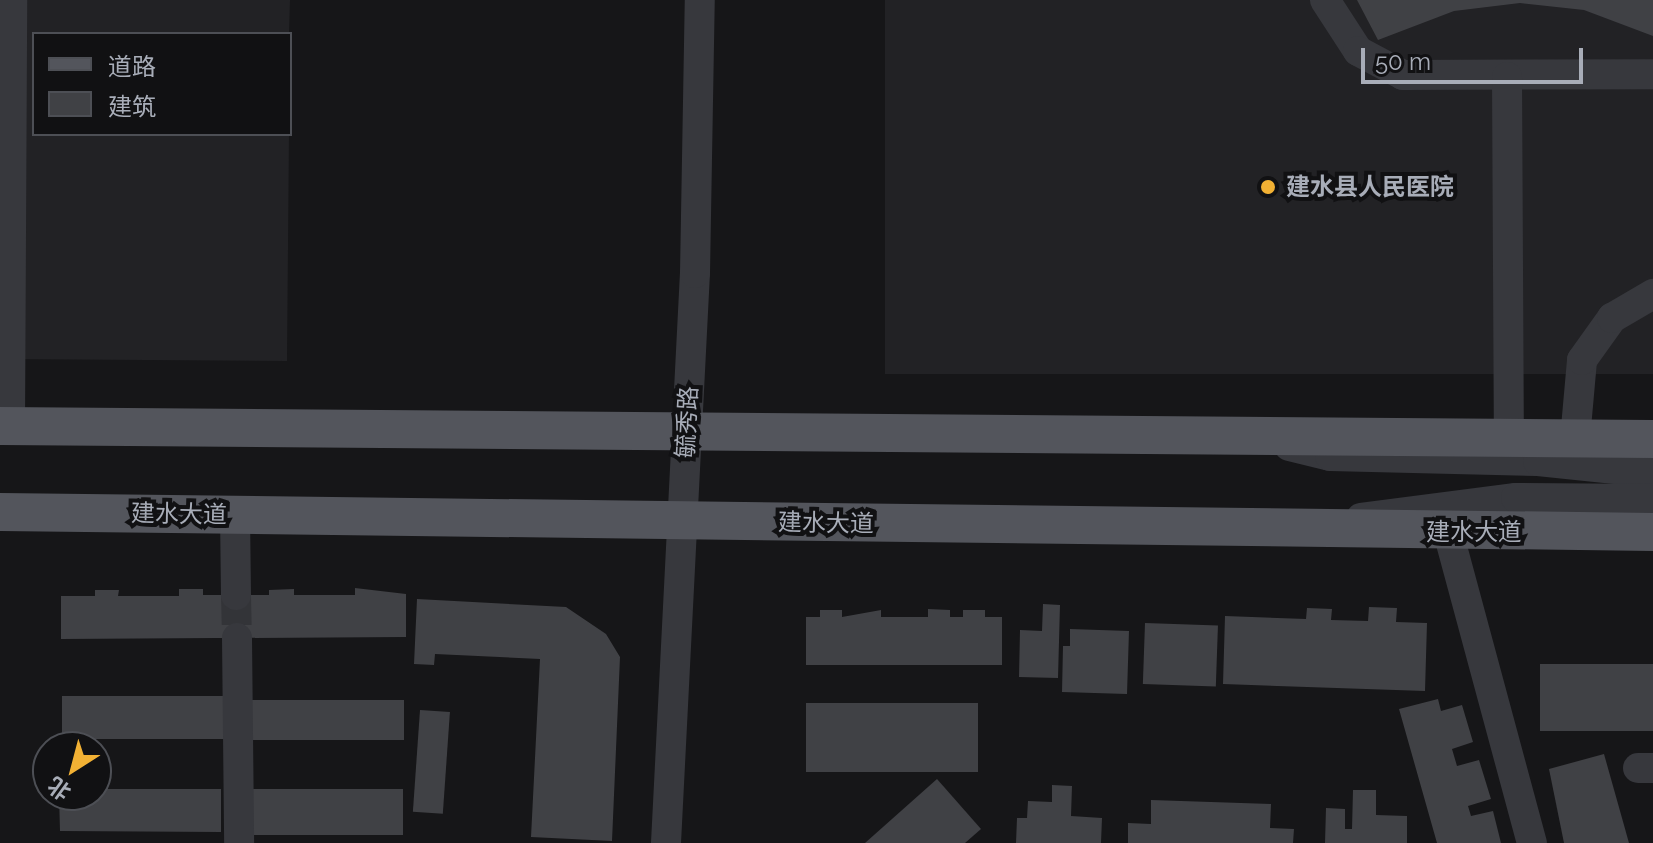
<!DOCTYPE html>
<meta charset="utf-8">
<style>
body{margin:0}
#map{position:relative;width:1653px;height:843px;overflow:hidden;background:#161618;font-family:Raleway,"Noto Sans SC",sans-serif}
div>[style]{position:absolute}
.built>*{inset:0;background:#222225;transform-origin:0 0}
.building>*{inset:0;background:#404145;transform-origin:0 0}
.minor-tunnel>*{height:30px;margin-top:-15px;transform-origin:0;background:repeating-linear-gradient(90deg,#333438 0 30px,transparent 0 45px)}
.minor>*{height:30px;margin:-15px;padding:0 15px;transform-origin:15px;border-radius:15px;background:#37383d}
.major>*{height:38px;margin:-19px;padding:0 19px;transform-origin:19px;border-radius:19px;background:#53555c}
.dots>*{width:22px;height:22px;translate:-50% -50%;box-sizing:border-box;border:4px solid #111113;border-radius:50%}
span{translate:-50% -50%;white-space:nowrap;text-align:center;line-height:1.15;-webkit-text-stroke:8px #111113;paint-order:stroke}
.poi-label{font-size:24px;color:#a8adb8;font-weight:700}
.left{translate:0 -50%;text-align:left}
.street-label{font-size:24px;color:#a8adb8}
.legend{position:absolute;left:32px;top:32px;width:260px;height:104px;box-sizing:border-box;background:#111113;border:2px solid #4d4f55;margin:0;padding:10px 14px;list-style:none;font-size:24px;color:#a8adb8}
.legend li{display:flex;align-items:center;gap:16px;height:40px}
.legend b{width:40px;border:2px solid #4d4f55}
.north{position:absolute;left:32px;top:731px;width:80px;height:80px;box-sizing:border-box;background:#111113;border:2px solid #4d4f55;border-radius:50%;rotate:216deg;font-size:22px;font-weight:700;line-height:32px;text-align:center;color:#a8adb8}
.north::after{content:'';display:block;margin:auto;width:28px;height:36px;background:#f2b134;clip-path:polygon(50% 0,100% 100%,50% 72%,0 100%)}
.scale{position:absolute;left:1361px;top:48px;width:222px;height:36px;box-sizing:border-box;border:4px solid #a8adb8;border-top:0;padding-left:10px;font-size:24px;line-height:28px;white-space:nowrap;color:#a8adb8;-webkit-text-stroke:6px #111113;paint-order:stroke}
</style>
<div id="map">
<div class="built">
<i style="clip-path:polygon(0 0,290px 0,289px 34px,34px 34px,34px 134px,289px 134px,287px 361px,0 359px)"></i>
<i style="left:885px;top:0;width:768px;height:374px"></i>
</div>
<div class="building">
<i style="clip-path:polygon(1357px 0,1653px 0,1653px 36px,1584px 10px,1520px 3px,1454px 11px,1378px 40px)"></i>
<i style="clip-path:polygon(355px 588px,406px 594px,406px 637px,61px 639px,61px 596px,95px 596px,95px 590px,119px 590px,118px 596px,179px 596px,179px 589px,203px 589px,203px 595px,269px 595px,269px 590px,294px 589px,294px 595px,355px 595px)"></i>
<i style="clip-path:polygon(417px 599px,566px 607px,606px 634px,620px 657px,612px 841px,531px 837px,540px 659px,435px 654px,434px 665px,414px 664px)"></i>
<i style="clip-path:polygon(1043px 604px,1060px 605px,1058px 678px,1019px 677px,1020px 630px,1042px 631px)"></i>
<i style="clip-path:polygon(1369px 607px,1397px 608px,1396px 622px,1427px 623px,1425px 691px,1223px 684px,1225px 616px,1306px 619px,1307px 608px,1332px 609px,1331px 620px,1368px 621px)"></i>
<i style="clip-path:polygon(928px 609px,950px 610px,950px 617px,963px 617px,963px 610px,985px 610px,985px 617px,1002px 617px,1002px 665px,806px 665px,806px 617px,820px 617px,820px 610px,842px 610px,842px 617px,881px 610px,881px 617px,928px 617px)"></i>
<i style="left:1145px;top:623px;width:73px;height:61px;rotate:2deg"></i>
<i style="clip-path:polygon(1070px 629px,1129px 631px,1127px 694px,1062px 692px,1063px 646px,1070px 646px)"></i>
<i style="left:1653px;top:664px;width:67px;height:113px;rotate:90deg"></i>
<i style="left:62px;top:696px;width:162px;height:43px"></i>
<i style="clip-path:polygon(1438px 699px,1441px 711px,1462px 705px,1473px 742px,1452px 749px,1457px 766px,1479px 760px,1491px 799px,1468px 806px,1471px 816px,1493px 811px,1501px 843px,1437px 843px,1399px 709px)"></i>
<i style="left:248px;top:700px;width:156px;height:40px"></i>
<i style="left:806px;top:703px;width:172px;height:69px"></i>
<i style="left:420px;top:710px;width:30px;height:102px;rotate:4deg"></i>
<i style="clip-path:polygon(1604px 754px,1629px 843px,1564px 843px,1549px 769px)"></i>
<i style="clip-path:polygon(937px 779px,981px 829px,965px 843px,865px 843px)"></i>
<i style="clip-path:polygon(1052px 785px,1072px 786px,1071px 816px,1102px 818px,1101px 843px,1016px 843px,1017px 818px,1027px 818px,1028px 801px,1052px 802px)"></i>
<i style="clip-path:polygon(96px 789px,221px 789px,221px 832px,60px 831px,59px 795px,96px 795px)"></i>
<i style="left:248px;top:789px;width:155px;height:46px"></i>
<i style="clip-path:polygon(1353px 790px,1376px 790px,1376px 815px,1407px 816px,1407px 843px,1325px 843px,1326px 808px,1345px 809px,1345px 829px,1352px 829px)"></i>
<i style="clip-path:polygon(1151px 800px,1271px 804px,1270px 828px,1294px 829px,1293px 843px,1128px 843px,1128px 823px,1151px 824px)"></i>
</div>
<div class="minor-tunnel">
<i style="left:236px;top:595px;width:43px;rotate:88.7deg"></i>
</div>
<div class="minor">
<i style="left:1325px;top:0;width:61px;rotate:57.1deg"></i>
<i style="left:1358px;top:51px;width:51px;rotate:28.1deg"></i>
<i style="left:1403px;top:75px;width:250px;rotate:-0.2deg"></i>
<i style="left:1507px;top:77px;width:362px;rotate:89.7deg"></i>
<i style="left:10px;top:426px;width:426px;rotate:-89.7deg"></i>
<i style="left:1575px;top:439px;width:79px;rotate:-84.9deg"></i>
<i style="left:1582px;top:360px;width:52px;rotate:-54.5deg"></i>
<i style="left:1612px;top:318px;width:48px;rotate:-30.3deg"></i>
<i style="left:1289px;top:446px;width:42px;rotate:13.7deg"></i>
<i style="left:1330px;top:456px;width:208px;rotate:1.4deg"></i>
<i style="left:1538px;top:461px;width:116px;rotate:6deg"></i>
<i style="left:235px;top:514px;width:81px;rotate:89.3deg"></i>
<i style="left:1361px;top:518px;width:156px;rotate:-7.4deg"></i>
<i style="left:1516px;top:498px;width:137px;rotate:0.4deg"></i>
<i style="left:1448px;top:532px;width:322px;rotate:74.9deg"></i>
<i style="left:237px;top:638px;width:205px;rotate:89.4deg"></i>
<i style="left:1638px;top:768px;width:15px"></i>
<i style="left:666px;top:843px;width:571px;rotate:-87.09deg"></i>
<i style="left:695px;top:273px;width:273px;rotate:-89deg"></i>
</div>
<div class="major">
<i style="left:0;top:426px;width:1653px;rotate:0.45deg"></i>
<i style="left:0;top:512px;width:1653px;rotate:0.69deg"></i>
</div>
<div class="dots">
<i style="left:1268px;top:187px;background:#f2b134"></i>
</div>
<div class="poi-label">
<span class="left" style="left:1286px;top:187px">建水县人民医院</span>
</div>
<div class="street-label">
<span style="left:687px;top:422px;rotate:-87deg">毓秀路</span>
<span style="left:179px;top:514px;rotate:1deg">建水大道</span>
<span style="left:826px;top:523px;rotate:1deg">建水大道</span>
<span style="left:1474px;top:532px">建水大道</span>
</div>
<ul class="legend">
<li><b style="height:10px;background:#53555c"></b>道路</li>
<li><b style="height:22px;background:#404145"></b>建筑</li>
</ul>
<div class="north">北</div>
<div class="scale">50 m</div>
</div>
